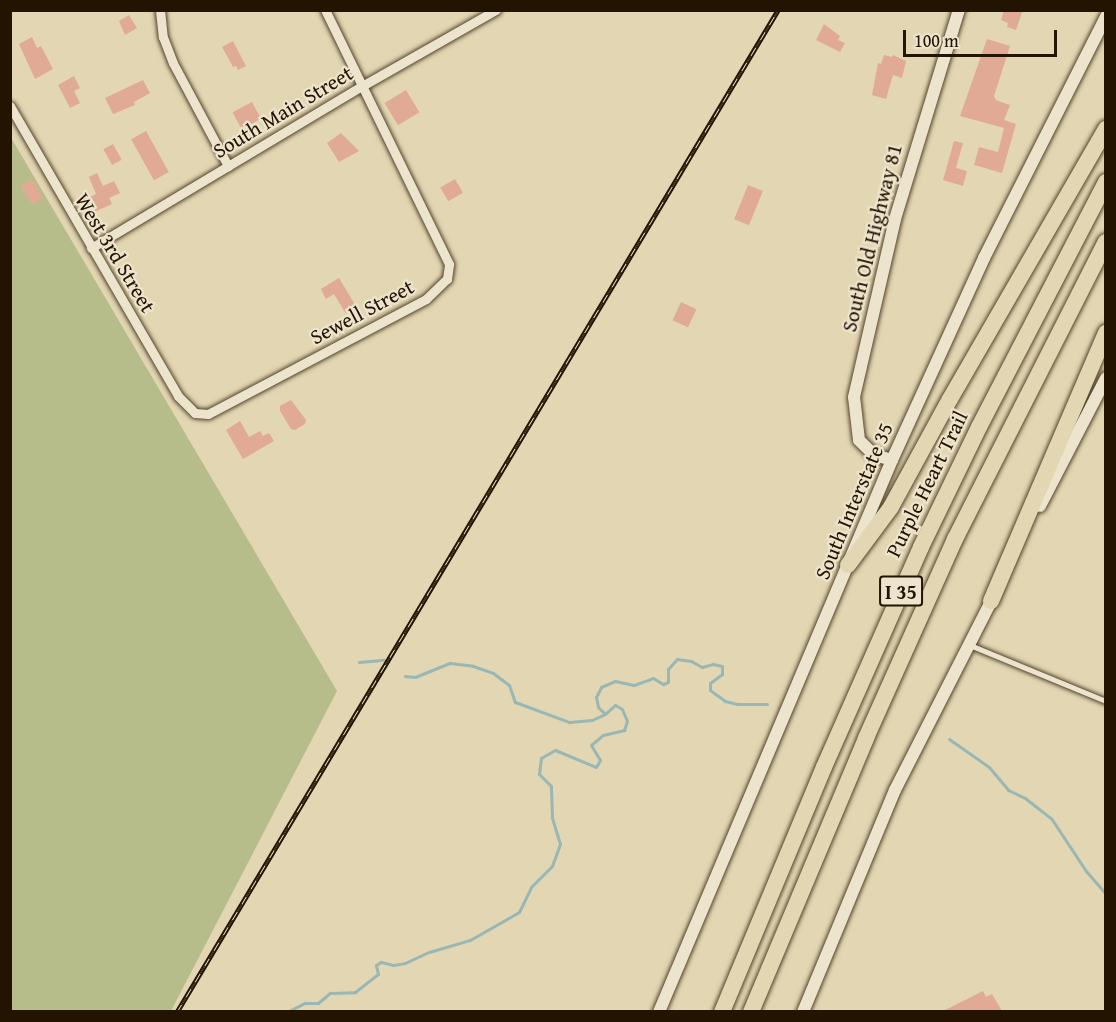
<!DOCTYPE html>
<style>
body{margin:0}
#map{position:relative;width:1116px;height:1022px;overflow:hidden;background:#e3d6b2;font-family:"Gentium Book Plus",serif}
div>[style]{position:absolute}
.green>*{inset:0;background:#b6bd8a}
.stream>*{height:3px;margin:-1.5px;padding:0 1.5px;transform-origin:1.5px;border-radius:1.5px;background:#98b7b5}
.building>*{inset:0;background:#e1aa95;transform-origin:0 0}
.roads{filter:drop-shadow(0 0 2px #53442d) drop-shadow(0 0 2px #53442d)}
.lane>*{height:4.5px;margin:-2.25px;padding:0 2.25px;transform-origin:2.25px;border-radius:2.25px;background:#ede4cd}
.street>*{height:9px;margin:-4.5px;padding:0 4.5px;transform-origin:4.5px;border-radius:4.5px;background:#ede4cd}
.secondary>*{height:12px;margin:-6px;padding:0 6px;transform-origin:6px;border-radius:6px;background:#ede4cd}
.highway>*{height:16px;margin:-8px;padding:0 8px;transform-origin:8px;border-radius:8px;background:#e3d6b2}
.rail>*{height:5px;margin-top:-2.5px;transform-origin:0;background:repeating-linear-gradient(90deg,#ede4cd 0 9px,#231301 0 18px);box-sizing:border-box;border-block:2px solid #231301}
span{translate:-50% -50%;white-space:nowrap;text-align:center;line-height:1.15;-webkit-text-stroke:4.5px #ede4cd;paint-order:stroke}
.shield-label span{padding:2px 4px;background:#ede4cd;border:2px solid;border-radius:4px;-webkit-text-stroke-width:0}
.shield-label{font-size:20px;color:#231301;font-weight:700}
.street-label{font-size:21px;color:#231301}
.frame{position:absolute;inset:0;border:12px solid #231301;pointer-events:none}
.scale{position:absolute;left:903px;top:30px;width:154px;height:27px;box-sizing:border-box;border:3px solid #231301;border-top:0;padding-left:8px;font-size:18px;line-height:21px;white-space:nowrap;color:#231301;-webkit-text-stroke:4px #ede4cd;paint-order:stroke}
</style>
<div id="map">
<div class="green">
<i style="clip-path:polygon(10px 136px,337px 691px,171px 1011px,11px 1011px)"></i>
</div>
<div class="stream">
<i style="left:359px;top:662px;width:25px;rotate:-5deg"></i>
<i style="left:405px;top:676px;width:10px;rotate:6deg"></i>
<i style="left:415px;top:677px;width:38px;rotate:-22deg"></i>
<i style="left:450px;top:663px;width:23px;rotate:7deg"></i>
<i style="left:473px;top:666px;width:21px;rotate:19deg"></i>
<i style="left:493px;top:673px;width:20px;rotate:37deg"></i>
<i style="left:509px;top:685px;width:18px;rotate:71deg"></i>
<i style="left:515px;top:702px;width:58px;rotate:20.3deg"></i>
<i style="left:569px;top:722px;width:23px;rotate:-5deg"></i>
<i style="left:592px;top:720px;width:14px;rotate:-25deg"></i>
<i style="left:605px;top:714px;width:10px;rotate:-135deg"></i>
<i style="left:598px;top:707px;width:10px;rotate:-101deg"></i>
<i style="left:596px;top:697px;width:11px;rotate:-63deg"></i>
<i style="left:601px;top:687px;width:15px;rotate:-23deg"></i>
<i style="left:615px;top:681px;width:19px;rotate:12deg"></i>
<i style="left:634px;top:685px;width:20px;rotate:-20deg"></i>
<i style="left:653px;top:678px;width:12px;rotate:31deg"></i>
<i style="left:663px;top:684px;width:5px;rotate:-22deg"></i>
<i style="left:668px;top:682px;width:13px;rotate:-90deg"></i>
<i style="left:668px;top:669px;width:13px;rotate:-48deg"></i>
<i style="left:677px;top:659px;width:14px;rotate:8deg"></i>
<i style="left:691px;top:661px;width:13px;rotate:29deg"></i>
<i style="left:702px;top:667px;width:11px;rotate:-15deg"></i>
<i style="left:713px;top:664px;width:9px;rotate:13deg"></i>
<i style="left:722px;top:666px;width:8px;rotate:90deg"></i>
<i style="left:722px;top:674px;width:15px;rotate:143deg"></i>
<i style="left:710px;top:683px;width:7px;rotate:90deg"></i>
<i style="left:710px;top:690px;width:19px;rotate:36deg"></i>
<i style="left:725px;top:701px;width:12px;rotate:14deg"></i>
<i style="left:737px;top:704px;width:30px"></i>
<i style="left:949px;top:739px;width:49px;rotate:35deg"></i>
<i style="left:989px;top:767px;width:30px;rotate:50deg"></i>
<i style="left:1008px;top:790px;width:19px;rotate:25deg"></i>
<i style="left:1025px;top:798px;width:33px;rotate:38deg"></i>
<i style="left:1051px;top:818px;width:64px;rotate:56.6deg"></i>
<i style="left:1086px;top:871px;width:30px;rotate:49deg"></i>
<i style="left:287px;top:1012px;width:20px;rotate:-27deg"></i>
<i style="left:305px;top:1003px;width:13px"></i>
<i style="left:318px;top:1003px;width:16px;rotate:-40deg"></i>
<i style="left:330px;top:993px;width:25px;rotate:-2deg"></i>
<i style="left:355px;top:992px;width:29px;rotate:-38deg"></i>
<i style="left:378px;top:974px;width:9px;rotate:-103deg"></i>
<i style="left:376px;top:965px;width:6px;rotate:-31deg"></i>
<i style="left:381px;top:962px;width:12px;rotate:14deg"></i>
<i style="left:393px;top:965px;width:12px;rotate:-9deg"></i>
<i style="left:405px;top:963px;width:26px;rotate:-25deg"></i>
<i style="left:429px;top:952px;width:43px;rotate:-16.3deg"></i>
<i style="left:470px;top:940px;width:56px;rotate:-29.7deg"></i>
<i style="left:519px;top:912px;width:28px;rotate:-64deg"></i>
<i style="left:531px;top:887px;width:30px;rotate:-45deg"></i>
<i style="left:552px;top:866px;width:23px;rotate:-70deg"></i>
<i style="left:560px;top:844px;width:28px;rotate:-107deg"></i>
<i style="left:552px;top:817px;width:31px;rotate:-92deg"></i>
<i style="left:551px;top:786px;width:17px;rotate:-135deg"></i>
<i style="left:539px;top:774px;width:16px;rotate:-83deg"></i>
<i style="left:541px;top:758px;width:16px;rotate:-30deg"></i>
<i style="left:555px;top:750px;width:44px;rotate:22.5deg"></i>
<i style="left:596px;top:767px;width:8px;rotate:-60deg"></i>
<i style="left:600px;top:760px;width:17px;rotate:-121deg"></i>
<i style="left:591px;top:745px;width:16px;rotate:-40deg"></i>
<i style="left:603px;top:735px;width:22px;rotate:-13deg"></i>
<i style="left:624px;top:730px;width:9px;rotate:-72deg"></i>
<i style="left:627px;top:721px;width:13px;rotate:-113deg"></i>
<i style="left:622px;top:709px;width:8px;rotate:-150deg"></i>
<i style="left:615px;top:705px;width:13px;rotate:138deg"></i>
</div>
<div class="building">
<i style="clip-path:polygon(1004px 10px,1022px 12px,1016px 30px,1007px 27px,1008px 23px,1001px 20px)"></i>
<i style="clip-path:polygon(129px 15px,137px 28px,125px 35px,119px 21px)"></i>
<i style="clip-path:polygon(824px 24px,840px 36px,838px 40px,845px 43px,840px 52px,816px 40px)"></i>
<i style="clip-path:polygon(32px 37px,37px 48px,41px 46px,53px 69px,35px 79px,19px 44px)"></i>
<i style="clip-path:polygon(987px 39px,1010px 46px,994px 96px,996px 100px,1010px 105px,1004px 120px,1016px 124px,1002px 173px,974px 165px,979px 147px,998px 152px,1004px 128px,960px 116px)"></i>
<i style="clip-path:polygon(233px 41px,246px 66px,238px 70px,236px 66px,233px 67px,222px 47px)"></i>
<i style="clip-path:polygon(884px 55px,892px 57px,893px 55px,906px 61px,902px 78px,893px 75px,886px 99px,872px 95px,878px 63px,881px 64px)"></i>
<i style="clip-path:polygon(74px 76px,80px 88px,74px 91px,80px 103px,70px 108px,58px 85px)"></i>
<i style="clip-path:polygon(143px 80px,150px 93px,134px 102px,135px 105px,113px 114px,105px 98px)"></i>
<i style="left:406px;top:90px;width:26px;height:25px;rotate:59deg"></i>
<i style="left:252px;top:102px;width:19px;height:22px;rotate:62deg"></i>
<i style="left:146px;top:131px;width:47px;height:17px;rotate:61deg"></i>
<i style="clip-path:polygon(341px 133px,359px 151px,339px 162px,327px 143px)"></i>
<i style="clip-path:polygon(954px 141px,963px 143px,956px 168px,967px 171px,963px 186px,943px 180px)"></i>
<i style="left:113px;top:144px;width:18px;height:11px;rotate:61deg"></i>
<i style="clip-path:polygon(97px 173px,103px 186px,114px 181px,120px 193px,109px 198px,112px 204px,92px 213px,85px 200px,96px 194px,89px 177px)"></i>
<i style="left:32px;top:179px;width:22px;height:13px;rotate:60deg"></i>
<i style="left:455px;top:179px;width:16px;height:17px;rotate:60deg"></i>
<i style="left:748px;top:185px;width:16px;height:37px;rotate:22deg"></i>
<i style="clip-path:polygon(339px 278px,357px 308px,346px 314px,334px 294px,326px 299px,321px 289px)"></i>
<i style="left:681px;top:302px;width:17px;height:20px;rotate:25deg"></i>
<i style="clip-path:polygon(291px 400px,306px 420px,305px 424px,295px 430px,291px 429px,280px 411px,280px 406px)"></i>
<i style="clip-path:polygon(240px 421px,249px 437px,260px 431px,263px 436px,269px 433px,274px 441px,243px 459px,226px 430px)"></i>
<i style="clip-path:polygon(983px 991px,986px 997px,992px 994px,1002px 1011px,943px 1011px)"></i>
</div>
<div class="roads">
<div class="lane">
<i style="left:970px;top:645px;width:147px;rotate:22.4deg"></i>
</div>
<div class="street">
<i style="left:160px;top:10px;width:27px;rotate:84deg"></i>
<i style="left:163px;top:37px;width:28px;rotate:69deg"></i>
<i style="left:173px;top:63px;width:117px;rotate:61.9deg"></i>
<i style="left:10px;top:106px;width:335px;rotate:59.9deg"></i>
<i style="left:178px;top:396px;width:24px;rotate:45deg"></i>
<i style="left:195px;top:413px;width:13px;rotate:4deg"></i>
<i style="left:208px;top:414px;width:246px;rotate:-27.8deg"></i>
<i style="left:426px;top:299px;width:29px;rotate:-44deg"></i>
<i style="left:447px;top:279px;width:15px;rotate:-82deg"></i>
<i style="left:449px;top:264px;width:283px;rotate:-116deg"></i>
<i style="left:91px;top:248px;width:316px;rotate:-30.9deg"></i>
<i style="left:362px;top:86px;width:154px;rotate:-29.6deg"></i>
</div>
<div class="secondary">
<i style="left:892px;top:460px;width:19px;rotate:-164deg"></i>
<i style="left:874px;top:455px;width:21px;rotate:-135deg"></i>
<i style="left:859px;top:440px;width:43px;rotate:-96.6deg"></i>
<i style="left:854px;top:397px;width:183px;rotate:-77deg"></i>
<i style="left:895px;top:219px;width:219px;rotate:-73deg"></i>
<i style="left:1040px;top:506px;width:144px;rotate:-62.7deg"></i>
<i style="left:659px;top:1012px;width:599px;rotate:-67.12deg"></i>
<i style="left:892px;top:460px;width:222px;rotate:-65.5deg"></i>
<i style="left:984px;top:258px;width:271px;rotate:-63.2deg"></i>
<i style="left:803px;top:1012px;width:240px;rotate:-67.5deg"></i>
<i style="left:895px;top:790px;width:218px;rotate:-63deg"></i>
</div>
<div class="highway">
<i style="left:848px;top:565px;width:72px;rotate:-53.4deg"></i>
<i style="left:891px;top:507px;width:123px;rotate:-61.4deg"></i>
<i style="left:950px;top:399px;width:312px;rotate:-60deg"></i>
<i style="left:991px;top:601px;width:292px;rotate:-66.8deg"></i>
<i style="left:722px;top:1012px;width:265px;rotate:-67.4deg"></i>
<i style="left:824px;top:767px;width:240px;rotate:-66.2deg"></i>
<i style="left:921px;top:547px;width:133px;rotate:-64.2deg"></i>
<i style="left:979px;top:427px;width:276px;rotate:-62.6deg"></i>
<i style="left:751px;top:1012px;width:297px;rotate:-67.2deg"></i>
<i style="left:866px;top:738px;width:218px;rotate:-65.9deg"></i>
<i style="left:955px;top:539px;width:333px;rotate:-63.1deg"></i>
</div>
</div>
<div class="rail">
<i style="left:177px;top:1012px;width:1168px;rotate:-59.04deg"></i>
</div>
<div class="shield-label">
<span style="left:901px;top:591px">I 35</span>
</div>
<div class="street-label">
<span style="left:283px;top:112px;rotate:-31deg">South Main Street</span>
<span style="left:872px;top:238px;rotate:-76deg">South Old Highway 81</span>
<span style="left:115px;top:253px;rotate:59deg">West 3rd Street</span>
<span style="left:362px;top:312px;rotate:-28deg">Sewell Street</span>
<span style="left:927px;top:484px;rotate:-64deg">Purple Heart Trail</span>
<span style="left:854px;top:501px;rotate:-67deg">South Interstate 35</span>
</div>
<div class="frame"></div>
<div class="scale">100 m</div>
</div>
